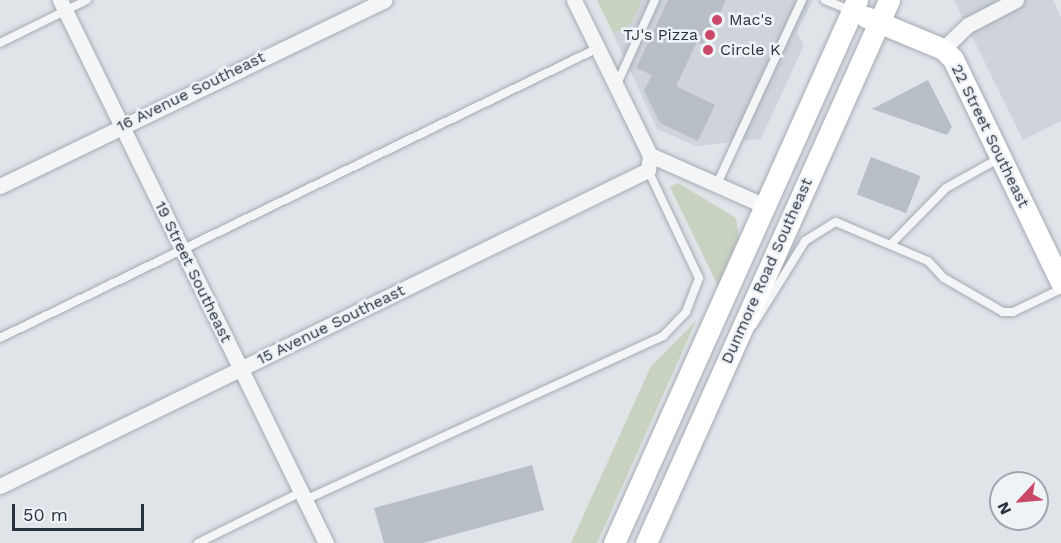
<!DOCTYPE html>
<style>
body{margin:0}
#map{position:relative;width:1061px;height:543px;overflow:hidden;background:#e0e4e9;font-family:"Work Sans",sans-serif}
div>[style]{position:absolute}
.built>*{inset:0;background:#ced4da}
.green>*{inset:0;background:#c7d2c1}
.building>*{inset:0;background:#b7bec5;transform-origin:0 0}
.roads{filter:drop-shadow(0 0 2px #a5abb3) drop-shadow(0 0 2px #a5abb3)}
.lane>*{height:8px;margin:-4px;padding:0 4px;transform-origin:4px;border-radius:4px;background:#f3f5f7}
.street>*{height:15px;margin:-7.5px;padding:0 7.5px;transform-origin:7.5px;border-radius:7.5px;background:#f3f5f7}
.secondary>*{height:21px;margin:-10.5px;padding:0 10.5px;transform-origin:10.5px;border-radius:10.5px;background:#fff}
.dots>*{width:16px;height:16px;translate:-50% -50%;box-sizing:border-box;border:3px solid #f0f3f6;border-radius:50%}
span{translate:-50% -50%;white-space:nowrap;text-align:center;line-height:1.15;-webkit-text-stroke:5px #f0f3f6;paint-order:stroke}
.poi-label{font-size:16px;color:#293340}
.left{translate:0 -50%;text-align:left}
.right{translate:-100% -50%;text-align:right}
.street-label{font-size:16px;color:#293340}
.north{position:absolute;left:989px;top:471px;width:60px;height:60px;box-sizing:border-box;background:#f0f3f6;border:2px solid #a0a6ad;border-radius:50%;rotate:244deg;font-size:16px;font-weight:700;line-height:24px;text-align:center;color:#293340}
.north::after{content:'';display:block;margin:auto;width:21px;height:27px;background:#ca4868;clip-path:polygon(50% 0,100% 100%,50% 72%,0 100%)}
.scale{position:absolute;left:12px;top:504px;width:132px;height:27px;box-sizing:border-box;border:3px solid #293340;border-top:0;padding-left:8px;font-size:18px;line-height:21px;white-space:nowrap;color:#293340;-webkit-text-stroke:4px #f0f3f6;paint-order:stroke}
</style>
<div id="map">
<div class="built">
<i style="clip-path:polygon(642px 0,813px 0,797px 32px,804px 45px,761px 139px,696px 146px,657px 129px,613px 33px,631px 24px)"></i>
<i style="clip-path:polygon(954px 0,1053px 0,1061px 17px,1061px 121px,1023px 140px)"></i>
</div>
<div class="green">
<i style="clip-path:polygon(597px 0,642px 0,631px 24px,613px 33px)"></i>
<i style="clip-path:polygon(678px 183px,736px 218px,739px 237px,718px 286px,670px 187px)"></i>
<i style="clip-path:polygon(696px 321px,597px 543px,571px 543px,651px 366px)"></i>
</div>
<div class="building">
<i style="clip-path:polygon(668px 0,726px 0,705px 46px,697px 42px,676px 86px,715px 105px,698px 141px,660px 123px,644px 91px,652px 75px,636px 68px)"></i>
<i style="clip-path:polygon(928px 80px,952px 127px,947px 135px,872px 109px)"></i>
<i style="left:871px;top:157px;width:53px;height:40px;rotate:21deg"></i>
<i style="clip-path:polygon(532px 465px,544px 510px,423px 543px,384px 543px,374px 508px)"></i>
</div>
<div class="roads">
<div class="lane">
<i style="left:825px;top:0;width:29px;rotate:22deg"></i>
<i style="left:0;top:43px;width:97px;rotate:-26.3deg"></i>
<i style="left:617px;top:84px;width:92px;rotate:-65.7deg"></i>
<i style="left:717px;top:184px;width:203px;rotate:-65.2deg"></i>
<i style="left:892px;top:243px;width:77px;rotate:-45.5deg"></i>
<i style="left:946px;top:188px;width:62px;rotate:-29.1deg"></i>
<i style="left:753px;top:325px;width:99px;rotate:-58.2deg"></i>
<i style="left:805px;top:241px;width:36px;rotate:-32deg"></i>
<i style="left:836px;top:222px;width:100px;rotate:23deg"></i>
<i style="left:928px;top:261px;width:23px;rotate:47deg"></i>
<i style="left:944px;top:278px;width:68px;rotate:30deg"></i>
<i style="left:1003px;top:312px;width:10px"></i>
<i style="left:1013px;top:312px;width:53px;rotate:-25.6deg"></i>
<i style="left:0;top:338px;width:665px;rotate:-25.87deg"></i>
<i style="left:305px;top:500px;width:394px;rotate:-24.6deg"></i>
<i style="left:663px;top:336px;width:33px;rotate:-46deg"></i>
<i style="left:686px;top:312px;width:36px;rotate:-69deg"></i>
<i style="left:699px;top:278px;width:119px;rotate:-115.3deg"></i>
<i style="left:198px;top:543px;width:115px;rotate:-26.3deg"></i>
</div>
<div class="street">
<i style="left:60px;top:0;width:605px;rotate:63.9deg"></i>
<i style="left:574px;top:0;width:173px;rotate:63.9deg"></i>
<i style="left:650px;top:155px;width:126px;rotate:23.9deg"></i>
<i style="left:943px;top:49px;width:35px;rotate:-44deg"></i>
<i style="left:968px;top:25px;width:54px;rotate:-27.5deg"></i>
<i style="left:0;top:186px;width:427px;rotate:-25.8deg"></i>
<i style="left:0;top:486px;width:721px;rotate:-26deg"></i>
<i style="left:648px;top:170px;width:15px;rotate:-82deg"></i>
</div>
<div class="secondary">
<i style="left:866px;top:17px;width:83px;rotate:22.6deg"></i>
<i style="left:943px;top:49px;width:14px;rotate:45deg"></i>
<i style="left:953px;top:59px;width:248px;rotate:64.2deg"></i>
<i style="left:614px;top:543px;width:595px;rotate:-65.89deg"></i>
<i style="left:646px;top:543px;width:595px;rotate:-65.89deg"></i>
</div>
</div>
<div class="dots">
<i style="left:717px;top:20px;background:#ca4868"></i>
<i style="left:710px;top:35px;background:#ca4868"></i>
<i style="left:708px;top:50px;background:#ca4868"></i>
</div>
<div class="poi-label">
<span class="left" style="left:729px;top:20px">Mac's</span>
<span class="right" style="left:698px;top:35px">TJ's Pizza</span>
<span class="left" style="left:720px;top:50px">Circle K</span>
</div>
<div class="street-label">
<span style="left:191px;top:92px;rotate:-26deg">16 Avenue Southeast</span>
<span style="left:990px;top:136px;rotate:64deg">22 Street Southeast</span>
<span style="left:767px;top:271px;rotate:-66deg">Dunmore Road Southeast</span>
<span style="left:193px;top:272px;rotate:64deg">19 Street Southeast</span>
<span style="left:331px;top:325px;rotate:-26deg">15 Avenue Southeast</span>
</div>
<div class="north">N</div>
<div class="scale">50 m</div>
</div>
